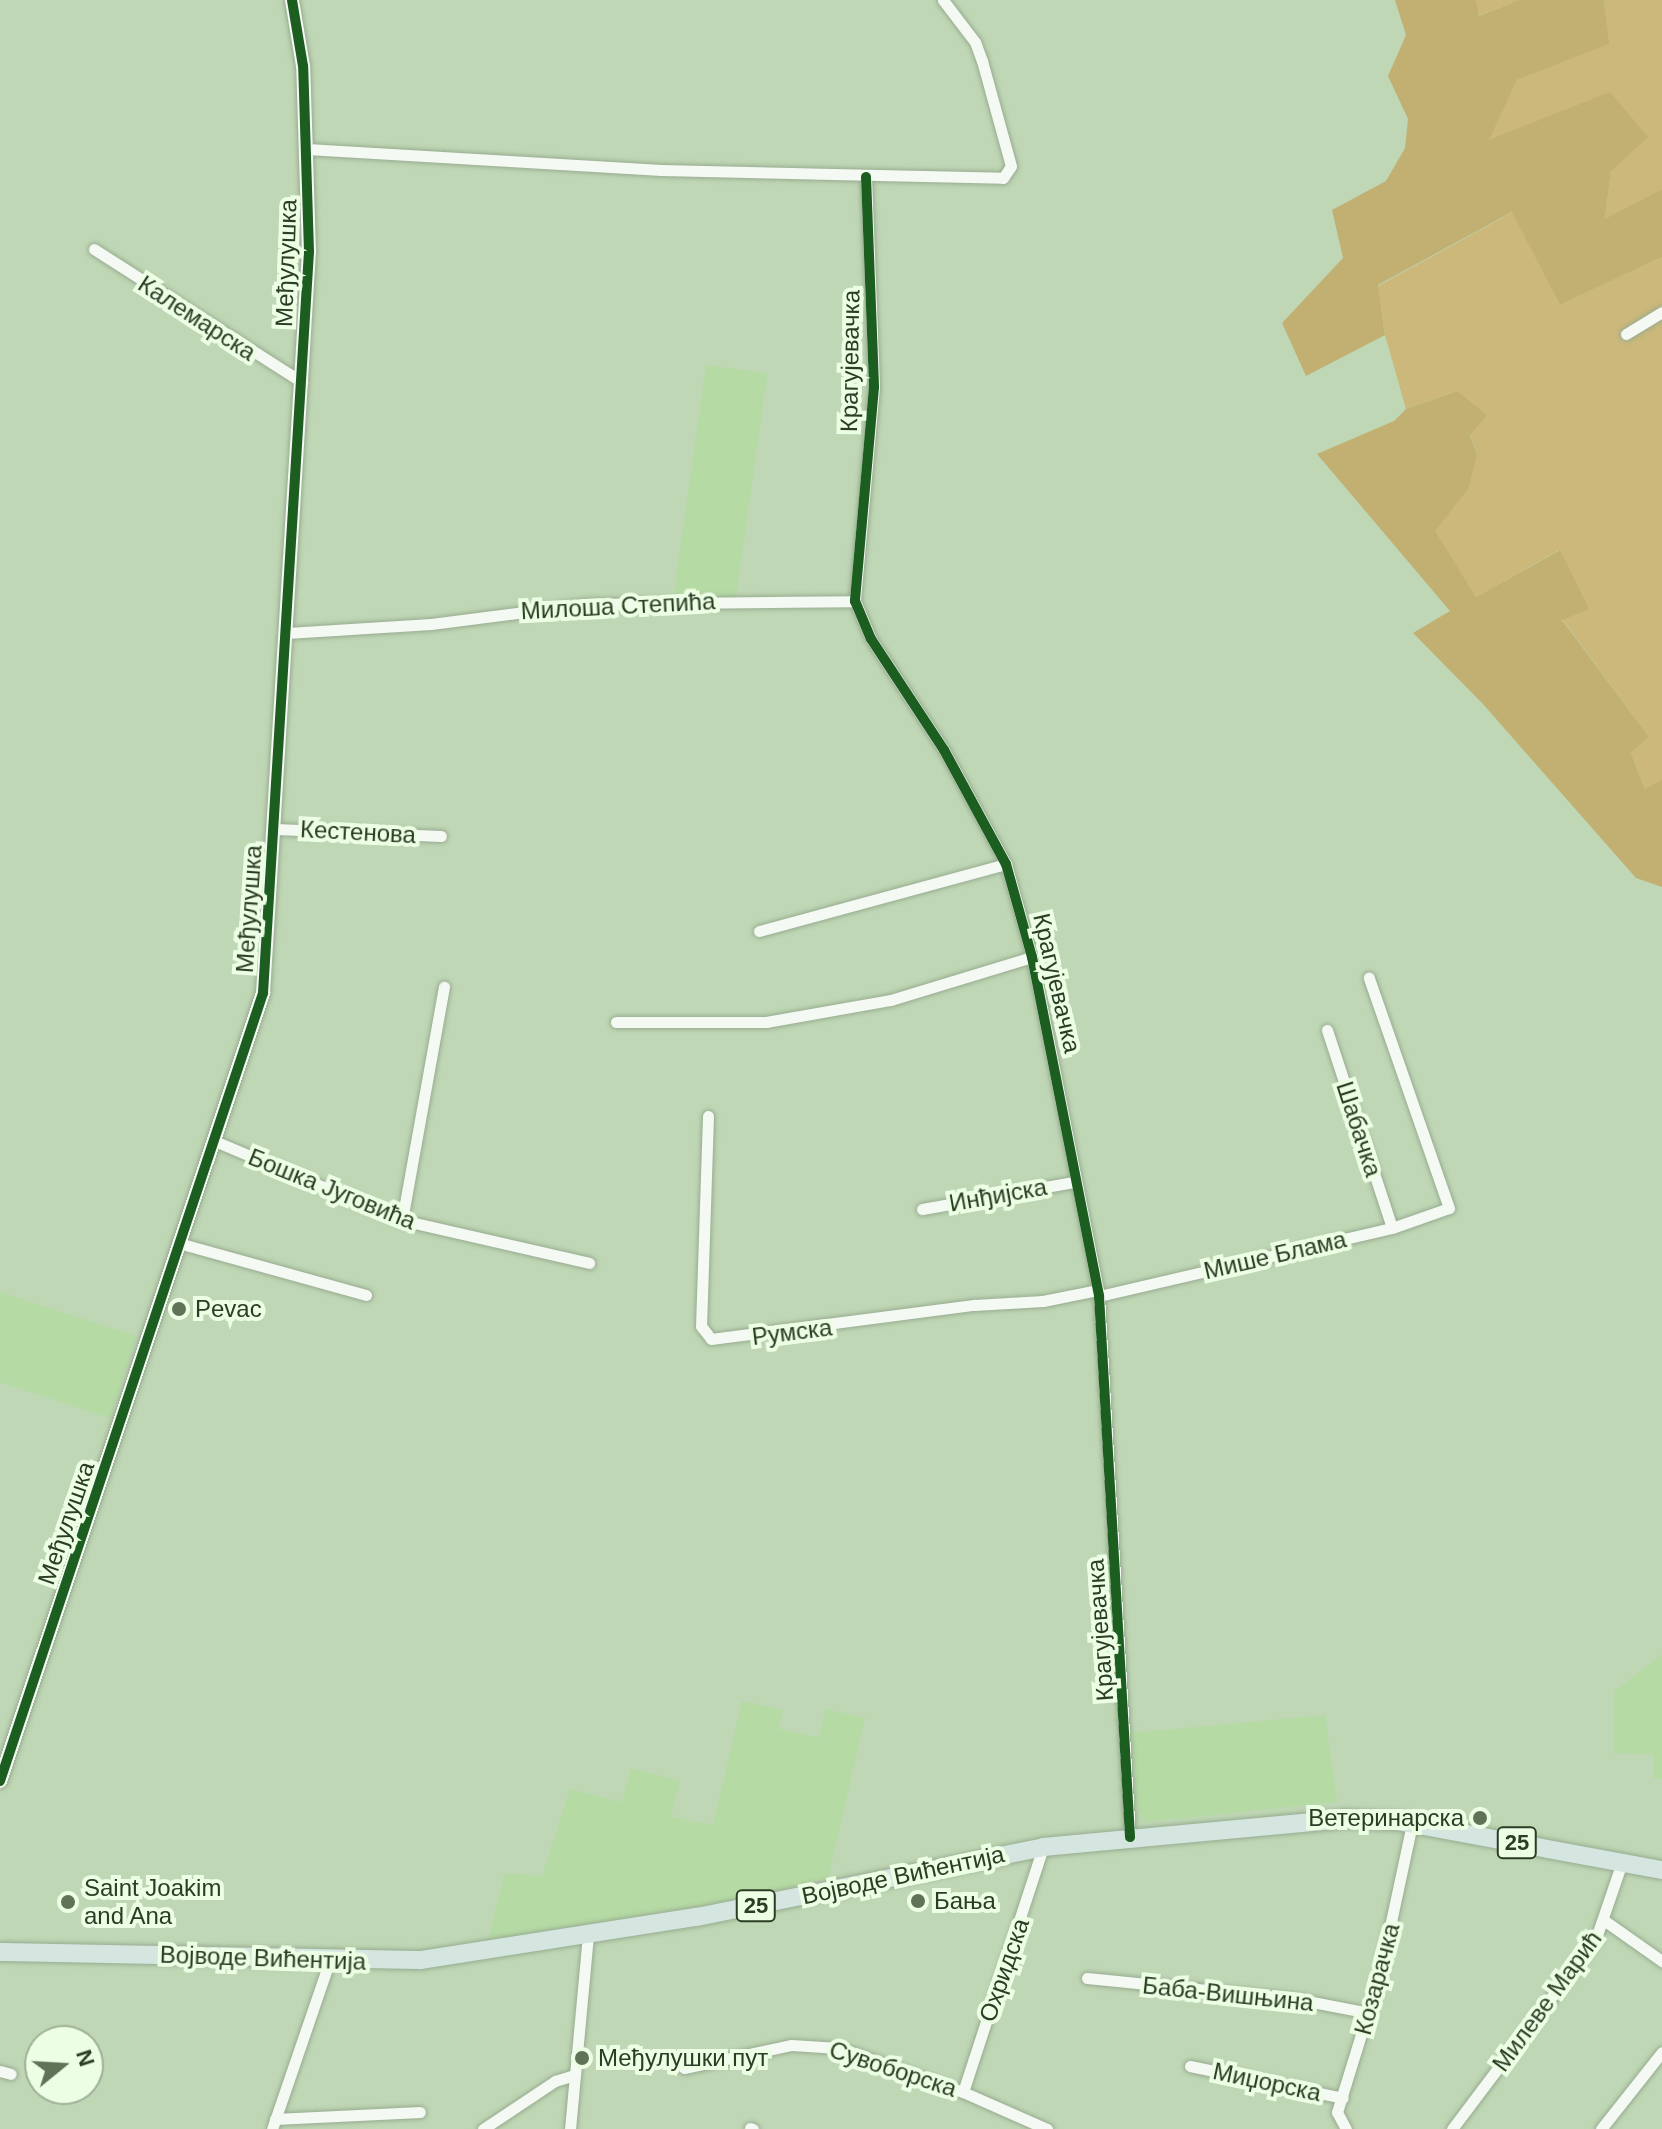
<!DOCTYPE html>
<meta charset="utf-8">
<style>
body{margin:0}
#map{position:relative;width:1662px;height:2129px;overflow:hidden;background:#bfd7b5;font-family:Arial,sans-serif}
div>[style]{position:absolute}
.built>*{inset:0;background:#b5daa4;transform-origin:0 0}
.green>*{inset:0;background:#cbb87a}
.forest>*{inset:0;background:#c1b072}
.roads{filter:drop-shadow(0 0 2px #98ac90) drop-shadow(0 0 2px #98ac90)}
.minor>*{height:11px;margin:-5.5px;padding:0 5.5px;transform-origin:5.5px;border-radius:5.5px;background:#f5f9f4}
.tertiary>*{height:14px;margin:-7px;padding:0 7px;transform-origin:7px;border-radius:7px;background:#f5f9f4}
.primary>*{height:18px;margin:-9px;padding:0 9px;transform-origin:9px;border-radius:9px;background:#d5e5e0}
.cycleway>*{height:10px;margin:-5px;padding:0 5px;transform-origin:5px;border-radius:5px;background:#1b5e20}
.dots>*{width:22px;height:22px;translate:-50% -50%;box-sizing:border-box;border:4px solid #ecfee4;border-radius:50%}
span{translate:-50% -50%;white-space:nowrap;text-align:center;line-height:1.15;-webkit-text-stroke:8px #ecfee4;paint-order:stroke}
.shield-label span{padding:2px 6px;background:#ecfee4;border:2px solid;border-radius:6px;-webkit-text-stroke-width:0}
.shield-label{font-size:22px;color:#2b3d24;font-weight:700}
.street-label{font-size:24px;color:#2b3d24}
.poi-label{font-size:24px;color:#2b3d24}
.left{translate:0 -50%;text-align:left}
.right{translate:-100% -50%;text-align:right}
.north{position:absolute;left:24px;top:2025px;width:80px;height:80px;box-sizing:border-box;background:#ecfee4;border:2px solid #9fb197;border-radius:50%;rotate:72deg;font-size:22px;font-weight:700;line-height:32px;text-align:center;color:#2b3d24}
.north::after{content:'';display:block;margin:auto;width:28px;height:36px;background:#5f7357;clip-path:polygon(50% 0,100% 100%,50% 72%,0 100%)}
</style>
<div id="map">
<div class="built">
<i style="left:706px;top:365px;width:62px;height:234px;rotate:8deg"></i>
<i style="clip-path:polygon(0 1292px,136px 1336px,110px 1418px,0 1382px)"></i>
<i style="clip-path:polygon(1662px 1654px,1662px 1779px,1653px 1778px,1653px 1754px,1614px 1753px,1614px 1692px)"></i>
<i style="clip-path:polygon(742px 1701px,783px 1710px,779px 1729px,819px 1738px,826px 1709px,865px 1718px,828px 1878px,739px 1900px,488px 1940px,505px 1873px,542px 1876px,570px 1789px,622px 1802px,631px 1768px,680px 1781px,671px 1817px,713px 1825px)"></i>
<i style="clip-path:polygon(1325px 1715px,1337px 1802px,1145px 1822px,1138px 1811px,1132px 1733px)"></i>
</div>
<div class="green">
<i style="clip-path:polygon(1476px 0,1519px 0,1478px 16px)"></i>
<i style="clip-path:polygon(1604px 0,1662px 0,1662px 189px,1605px 220px,1611px 171px,1488px 141px,1517px 80px,1608px 44px)"></i>
<i style="clip-path:polygon(1513px 212px,1560px 305px,1662px 257px,1662px 779px,1645px 789px,1631px 753px,1649px 737px,1562px 619px,1559px 550px,1476px 597px,1434px 531px,1469px 488px,1477px 455px,1456px 391px,1406px 409px,1385px 335px,1378px 286px)"></i>
</div>
<div class="forest">
<i style="clip-path:polygon(1395px 0,1476px 0,1479px 16px,1519px 0,1604px 0,1609px 44px,1517px 80px,1489px 140px,1610px 92px,1648px 137px,1611px 171px,1605px 219px,1662px 189px,1662px 257px,1560px 305px,1512px 212px,1378px 285px,1385px 335px,1306px 376px,1282px 323px,1343px 258px,1332px 210px,1386px 181px,1405px 148px,1408px 119px,1388px 76px,1406px 35px)"></i>
<i style="clip-path:polygon(1457px 391px,1487px 415px,1470px 435px,1477px 455px,1469px 488px,1435px 531px,1476px 597px,1560px 550px,1589px 609px,1562px 620px,1649px 737px,1631px 753px,1645px 789px,1662px 779px,1662px 887px,1636px 878px,1482px 703px,1413px 633px,1450px 611px,1317px 454px,1394px 421px,1406px 409px)"></i>
</div>
<div class="roads">
<div class="minor">
<i style="left:307px;top:149px;width:355px;rotate:3.4deg"></i>
<i style="left:661px;top:170px;width:342px;rotate:1.3deg"></i>
<i style="left:1003px;top:178px;width:14px;rotate:-56deg"></i>
<i style="left:1011px;top:166px;width:109px;rotate:-105.4deg"></i>
<i style="left:982px;top:61px;width:20px;rotate:-110deg"></i>
<i style="left:975px;top:42px;width:53px;rotate:-127.3deg"></i>
<i style="left:866px;top:177px;width:210px;rotate:87.8deg"></i>
<i style="left:874px;top:387px;width:215px;rotate:95.1deg"></i>
<i style="left:855px;top:601px;width:41px;rotate:67.2deg"></i>
<i style="left:871px;top:639px;width:133px;rotate:56.7deg"></i>
<i style="left:944px;top:750px;width:130px;rotate:61.5deg"></i>
<i style="left:1006px;top:864px;width:97px;rotate:74.4deg"></i>
<i style="left:1032px;top:957px;width:346px;rotate:78.8deg"></i>
<i style="left:1099px;top:1296px;width:542px;rotate:86.72deg"></i>
<i style="left:94px;top:249px;width:247px;rotate:32.6deg"></i>
<i style="left:1626px;top:334px;width:42px;rotate:-31.4deg"></i>
<i style="left:287px;top:633px;width:144px;rotate:-3.6deg"></i>
<i style="left:431px;top:624px;width:157px;rotate:-7.3deg"></i>
<i style="left:587px;top:604px;width:268px;rotate:-0.6deg"></i>
<i style="left:275px;top:829px;width:166px;rotate:2.4deg"></i>
<i style="left:759px;top:931px;width:256px;rotate:-15.2deg"></i>
<i style="left:616px;top:1022px;width:150px"></i>
<i style="left:766px;top:1022px;width:127px;rotate:-10deg"></i>
<i style="left:891px;top:1000px;width:147px;rotate:-17deg"></i>
<i style="left:1327px;top:1030px;width:208px;rotate:71.8deg"></i>
<i style="left:708px;top:1116px;width:210px;rotate:91.9deg"></i>
<i style="left:701px;top:1326px;width:16px;rotate:52deg"></i>
<i style="left:711px;top:1339px;width:265px;rotate:-7.4deg"></i>
<i style="left:974px;top:1305px;width:69px;rotate:-3.3deg"></i>
<i style="left:1043px;top:1301px;width:55px;rotate:-11.5deg"></i>
<i style="left:217px;top:1142px;width:201px;rotate:22.9deg"></i>
<i style="left:402px;top:1220px;width:192px;rotate:12.9deg"></i>
<i style="left:922px;top:1209px;width:154px;rotate:-10.1deg"></i>
<i style="left:402px;top:1220px;width:237px;rotate:-79.8deg"></i>
<i style="left:182px;top:1244px;width:191px;rotate:15.5deg"></i>
<i style="left:1099px;top:1296px;width:301px;rotate:-13.1deg"></i>
<i style="left:1392px;top:1228px;width:60px;rotate:-19.3deg"></i>
<i style="left:1449px;top:1208px;width:244px;rotate:-109.2deg"></i>
<i style="left:1605px;top:1921px;width:70px;rotate:35.1deg"></i>
<i style="left:1087px;top:1978px;width:211px;rotate:5.7deg"></i>
<i style="left:1297px;top:1999px;width:73px;rotate:11deg"></i>
<i style="left:1190px;top:2066px;width:156px;rotate:11.8deg"></i>
<i style="left:684px;top:2068px;width:109px;rotate:-12.1deg"></i>
<i style="left:791px;top:2045px;width:48px;rotate:3.6deg"></i>
<i style="left:839px;top:2048px;width:132px;rotate:19.5deg"></i>
<i style="left:963px;top:2092px;width:92px;rotate:23.8deg"></i>
<i style="left:0;top:2071px;width:11px;rotate:15deg"></i>
<i style="left:963px;top:2092px;width:258px;rotate:-71.9deg"></i>
<i style="left:275px;top:2119px;width:145px;rotate:-2.8deg"></i>
<i style="left:750px;top:2128px;width:3px;rotate:18deg"></i>
<i style="left:272px;top:2129px;width:179px;rotate:-71.1deg"></i>
<i style="left:483px;top:2129px;width:87px;rotate:-33.7deg"></i>
<i style="left:555px;top:2081px;width:21px;rotate:-17deg"></i>
<i style="left:570px;top:2129px;width:194px;rotate:-84.7deg"></i>
<i style="left:1346px;top:2129px;width:19px;rotate:-118deg"></i>
<i style="left:1337px;top:2112px;width:145px;rotate:-72.8deg"></i>
<i style="left:1380px;top:1973px;width:152px;rotate:-77.9deg"></i>
<i style="left:1452px;top:2129px;width:239px;rotate:-53deg"></i>
<i style="left:1596px;top:1938px;width:80px;rotate:-71.1deg"></i>
<i style="left:1601px;top:2129px;width:98px;rotate:-51.6deg"></i>
</div>
<div class="tertiary">
<i style="left:0;top:1781px;width:831px;rotate:-71.54deg"></i>
<i style="left:263px;top:993px;width:742px;rotate:-86.45deg"></i>
<i style="left:309px;top:252px;width:186px;rotate:-91.8deg"></i>
<i style="left:303px;top:66px;width:67px;rotate:-99.5deg"></i>
</div>
<div class="primary">
<i style="left:0;top:1952px;width:421px;rotate:1.1deg"></i>
<i style="left:421px;top:1960px;width:279px;rotate:-8.9deg"></i>
<i style="left:697px;top:1917px;width:353px;rotate:-11.4deg"></i>
<i style="left:1043px;top:1847px;width:303px;rotate:-5.3deg"></i>
<i style="left:1345px;top:1819px;width:52px;rotate:2.2deg"></i>
<i style="left:1397px;top:1821px;width:269px;rotate:10.5deg"></i>
</div>
</div>
<div class="cycleway">
<i style="left:866px;top:177px;width:210px;rotate:87.8deg"></i>
<i style="left:874px;top:387px;width:215px;rotate:95.1deg"></i>
<i style="left:855px;top:601px;width:41px;rotate:67.2deg"></i>
<i style="left:871px;top:639px;width:133px;rotate:56.7deg"></i>
<i style="left:944px;top:750px;width:130px;rotate:61.5deg"></i>
<i style="left:1006px;top:864px;width:97px;rotate:74.4deg"></i>
<i style="left:1032px;top:957px;width:346px;rotate:78.8deg"></i>
<i style="left:1099px;top:1296px;width:542px;rotate:86.72deg"></i>
<i style="left:0;top:1781px;width:831px;rotate:-71.54deg"></i>
<i style="left:263px;top:993px;width:742px;rotate:-86.45deg"></i>
<i style="left:309px;top:252px;width:186px;rotate:-91.8deg"></i>
<i style="left:303px;top:66px;width:67px;rotate:-99.5deg"></i>
</div>
<div class="dots">
<i style="left:179px;top:1309px;background:#5f7357"></i>
<i style="left:1480px;top:1818px;background:#5f7357"></i>
<i style="left:918px;top:1901px;background:#5f7357"></i>
<i style="left:68px;top:1902px;background:#5f7357"></i>
<i style="left:582px;top:2058px;background:#5f7357"></i>
</div>
<div class="shield-label">
<span style="left:1517px;top:1843px">25</span>
<span style="left:756px;top:1906px">25</span>
</div>
<div class="street-label">
<span style="left:286px;top:263px;rotate:-88deg">Међулушка</span>
<span style="left:197px;top:318px;rotate:33deg">Калемарска</span>
<span style="left:850px;top:361px;rotate:-89deg">Крагујевачка</span>
<span style="left:618px;top:606px;rotate:-3deg">Милоша Степића</span>
<span style="left:358px;top:832px;rotate:3deg">Кестенова</span>
<span style="left:249px;top:909px;rotate:-86deg">Међулушка</span>
<span style="left:1057px;top:983px;rotate:77deg">Крагујевачка</span>
<span style="left:1359px;top:1129px;rotate:72deg">Шабачка</span>
<span style="left:332px;top:1189px;rotate:22deg">Бошка Југовића</span>
<span style="left:998px;top:1195px;rotate:-10deg">Инђијска</span>
<span style="left:1275px;top:1255px;rotate:-13deg">Мише Блама</span>
<span style="left:792px;top:1332px;rotate:-7deg">Румска</span>
<span style="left:66px;top:1523px;rotate:-71deg">Међулушка</span>
<span style="left:1100px;top:1630px;rotate:-94deg">Крагујевачка</span>
<span style="left:903px;top:1875px;rotate:-12deg">Војводе Вићентија</span>
<span style="left:263px;top:1958px;rotate:2deg">Војводе Вићентија</span>
<span style="left:1004px;top:1970px;rotate:-71deg">Охридска</span>
<span style="left:1377px;top:1979px;rotate:-75deg">Козарачка</span>
<span style="left:1228px;top:1994px;rotate:6deg">Баба-Вишњина</span>
<span style="left:1547px;top:2001px;rotate:-54deg">Милеве Марић</span>
<span style="left:893px;top:2069px;rotate:18deg">Сувоборска</span>
<span style="left:1267px;top:2082px;rotate:12deg">Миџорска</span>
</div>
<div class="poi-label">
<span class="left" style="left:195px;top:1309px">Pevac</span>
<span class="right" style="left:1464px;top:1818px">Ветеринарска</span>
<span class="left" style="left:84px;top:1902px">Saint Joakim<br>and Ana</span>
<span class="left" style="left:934px;top:1901px">Бања</span>
<span class="left" style="left:598px;top:2058px">Међулушки пут</span>
</div>
<div class="north">N</div>
</div>
